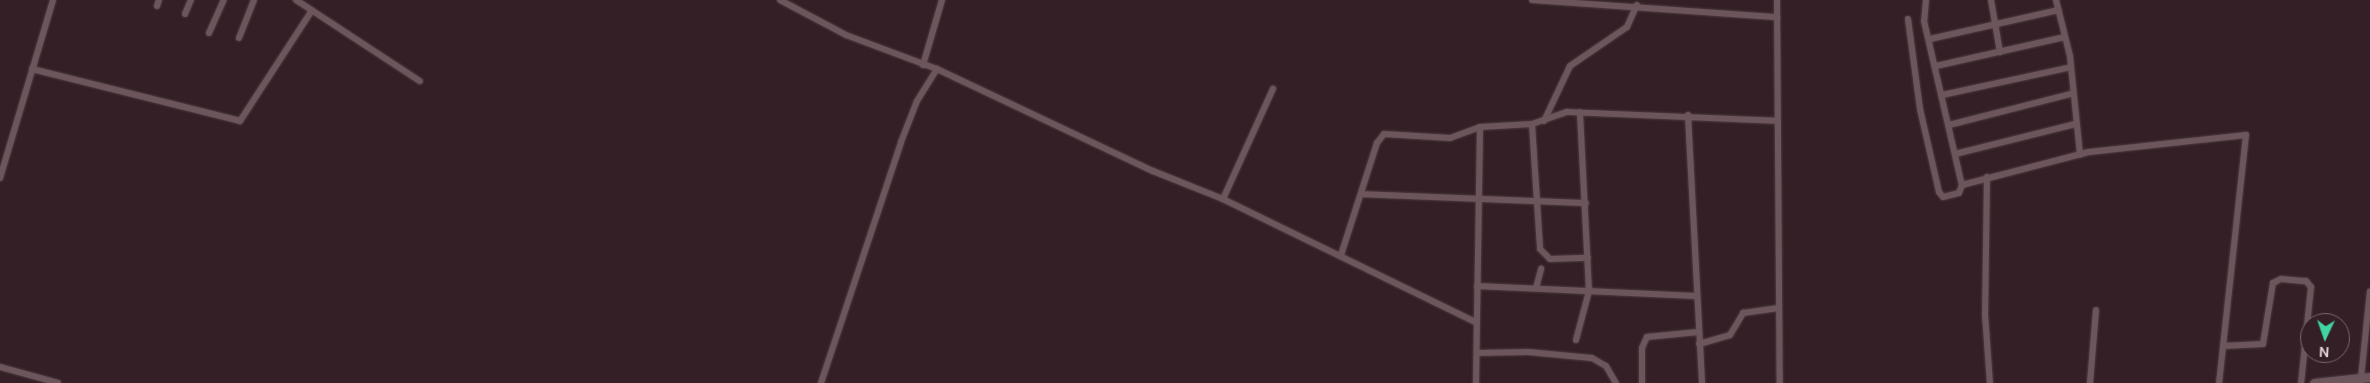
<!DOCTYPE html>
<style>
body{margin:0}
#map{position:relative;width:2370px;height:383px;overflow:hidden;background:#331f25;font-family:"DM Sans",sans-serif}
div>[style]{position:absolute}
.roads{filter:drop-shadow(0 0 1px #4d3c42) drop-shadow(0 0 1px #4d3c42)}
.minor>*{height:6px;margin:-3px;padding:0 3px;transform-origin:3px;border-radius:3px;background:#6d555c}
.secondary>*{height:9px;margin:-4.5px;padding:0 4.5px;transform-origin:4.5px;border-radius:4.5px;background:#6d555c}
span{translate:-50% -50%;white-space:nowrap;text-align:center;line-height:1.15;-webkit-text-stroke:5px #331f25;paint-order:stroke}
.north{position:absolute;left:2300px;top:313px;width:50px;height:50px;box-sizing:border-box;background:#331f25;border:1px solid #78666b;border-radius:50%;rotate:183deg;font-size:14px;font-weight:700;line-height:20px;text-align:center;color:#e0d1d5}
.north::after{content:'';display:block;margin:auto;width:18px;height:22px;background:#40d4a2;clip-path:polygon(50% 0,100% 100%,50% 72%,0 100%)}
</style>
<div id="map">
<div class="roads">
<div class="minor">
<i style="left:296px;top:0;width:148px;rotate:33.2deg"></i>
<i style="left:780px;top:0;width:75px;rotate:27.9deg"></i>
<i style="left:846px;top:35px;width:97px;rotate:20.5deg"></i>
<i style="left:937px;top:69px;width:239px;rotate:25.3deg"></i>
<i style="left:1153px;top:171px;width:75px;rotate:21.8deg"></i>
<i style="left:1223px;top:199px;width:280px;rotate:26deg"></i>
<i style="left:1532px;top:0;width:246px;rotate:4deg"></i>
<i style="left:1777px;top:0;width:383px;rotate:89.6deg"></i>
<i style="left:1926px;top:0;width:21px;rotate:95deg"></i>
<i style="left:1924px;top:21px;width:168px;rotate:77deg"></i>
<i style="left:1962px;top:185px;width:131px;rotate:-14.6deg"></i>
<i style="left:2089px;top:152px;width:158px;rotate:-6.2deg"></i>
<i style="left:2246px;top:135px;width:249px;rotate:96.2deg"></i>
<i style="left:1991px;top:0;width:53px;rotate:80.2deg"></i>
<i style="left:2056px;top:0;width:58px;rotate:76deg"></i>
<i style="left:2070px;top:56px;width:99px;rotate:84.2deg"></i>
<i style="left:157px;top:6px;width:6px;rotate:-72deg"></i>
<i style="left:185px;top:14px;width:15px;rotate:-67deg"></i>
<i style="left:1908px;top:19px;width:91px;rotate:82.4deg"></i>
<i style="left:1920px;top:109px;width:85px;rotate:77.1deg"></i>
<i style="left:1939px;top:192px;width:6px;rotate:51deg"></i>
<i style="left:1943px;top:197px;width:16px;rotate:-14deg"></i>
<i style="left:1959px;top:193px;width:9px;rotate:-69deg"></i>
<i style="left:209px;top:33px;width:36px;rotate:-66deg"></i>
<i style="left:239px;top:38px;width:41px;rotate:-68.5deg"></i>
<i style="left:1930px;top:39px;width:132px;rotate:-12.7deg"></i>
<i style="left:923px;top:65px;width:68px;rotate:-73.7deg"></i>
<i style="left:1936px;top:66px;width:132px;rotate:-12.7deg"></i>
<i style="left:32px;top:69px;width:214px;rotate:14deg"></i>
<i style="left:240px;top:121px;width:132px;rotate:-57deg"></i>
<i style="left:1942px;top:95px;width:132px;rotate:-12.2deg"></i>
<i style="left:1688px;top:115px;width:268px;rotate:87deg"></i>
<i style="left:1544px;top:121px;width:61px;rotate:-64.7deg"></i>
<i style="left:1570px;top:66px;width:69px;rotate:-34.4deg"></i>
<i style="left:1627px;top:27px;width:24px;rotate:-66deg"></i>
<i style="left:1532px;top:124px;width:125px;rotate:86.3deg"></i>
<i style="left:1540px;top:249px;width:14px;rotate:45deg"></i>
<i style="left:1550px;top:259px;width:38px;rotate:-2deg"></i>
<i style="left:1949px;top:125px;width:126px;rotate:-14.3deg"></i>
<i style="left:1955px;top:154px;width:124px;rotate:-14deg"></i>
<i style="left:1987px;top:177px;width:137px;rotate:90.8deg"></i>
<i style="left:1985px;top:314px;width:69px;rotate:85.9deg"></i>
<i style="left:0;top:178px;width:186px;rotate:-73.4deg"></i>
<i style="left:1361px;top:194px;width:225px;rotate:2.3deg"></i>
<i style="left:1223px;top:199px;width:121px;rotate:-65.6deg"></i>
<i style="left:1341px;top:255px;width:118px;rotate:-72.2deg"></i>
<i style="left:1377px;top:143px;width:11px;rotate:-52deg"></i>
<i style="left:1384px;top:134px;width:66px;rotate:3.5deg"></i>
<i style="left:1450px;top:138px;width:32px;rotate:-20deg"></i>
<i style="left:1480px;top:127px;width:52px;rotate:-3.3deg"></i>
<i style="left:1532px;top:124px;width:37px;rotate:-19deg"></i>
<i style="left:1567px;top:112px;width:211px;rotate:2.4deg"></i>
<i style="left:1477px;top:286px;width:219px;rotate:2.6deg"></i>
<i style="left:1536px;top:288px;width:20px;rotate:-75deg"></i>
<i style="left:1576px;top:340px;width:51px;rotate:-75.1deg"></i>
<i style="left:1589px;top:291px;width:179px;rotate:-92.9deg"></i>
<i style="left:1699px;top:344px;width:32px;rotate:-16deg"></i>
<i style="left:1730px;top:335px;width:26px;rotate:-59deg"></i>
<i style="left:1743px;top:313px;width:36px;rotate:-8deg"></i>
<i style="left:2223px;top:346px;width:40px;rotate:-2.9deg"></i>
<i style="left:2263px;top:344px;width:62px;rotate:-80.7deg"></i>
<i style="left:2273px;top:283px;width:9px;rotate:-27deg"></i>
<i style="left:2281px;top:279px;width:25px;rotate:5deg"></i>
<i style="left:2306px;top:281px;width:8px;rotate:50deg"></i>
<i style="left:2311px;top:287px;width:97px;rotate:95.9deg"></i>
<i style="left:1477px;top:353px;width:51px;rotate:-1.1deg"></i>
<i style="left:1528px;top:352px;width:64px;rotate:5.4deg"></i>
<i style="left:1592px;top:358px;width:16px;rotate:30deg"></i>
<i style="left:1606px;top:366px;width:20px;rotate:60deg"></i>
<i style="left:0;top:367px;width:60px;rotate:15.4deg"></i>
<i style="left:2361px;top:378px;width:87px;rotate:-84.1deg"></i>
<i style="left:821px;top:383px;width:254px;rotate:-71.6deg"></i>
<i style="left:901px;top:142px;width:44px;rotate:-68.7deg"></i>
<i style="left:917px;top:101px;width:38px;rotate:-58deg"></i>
<i style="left:1476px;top:383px;width:256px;rotate:-89.1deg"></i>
<i style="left:1642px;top:383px;width:35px;rotate:-90deg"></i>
<i style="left:1642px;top:348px;width:12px;rotate:-66deg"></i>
<i style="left:1647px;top:337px;width:51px;rotate:-5.6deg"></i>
<i style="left:2090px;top:383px;width:73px;rotate:-85.3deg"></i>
</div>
<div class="secondary">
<i style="left:2314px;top:383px;width:56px;rotate:-6.1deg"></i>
</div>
</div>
<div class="north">N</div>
</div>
